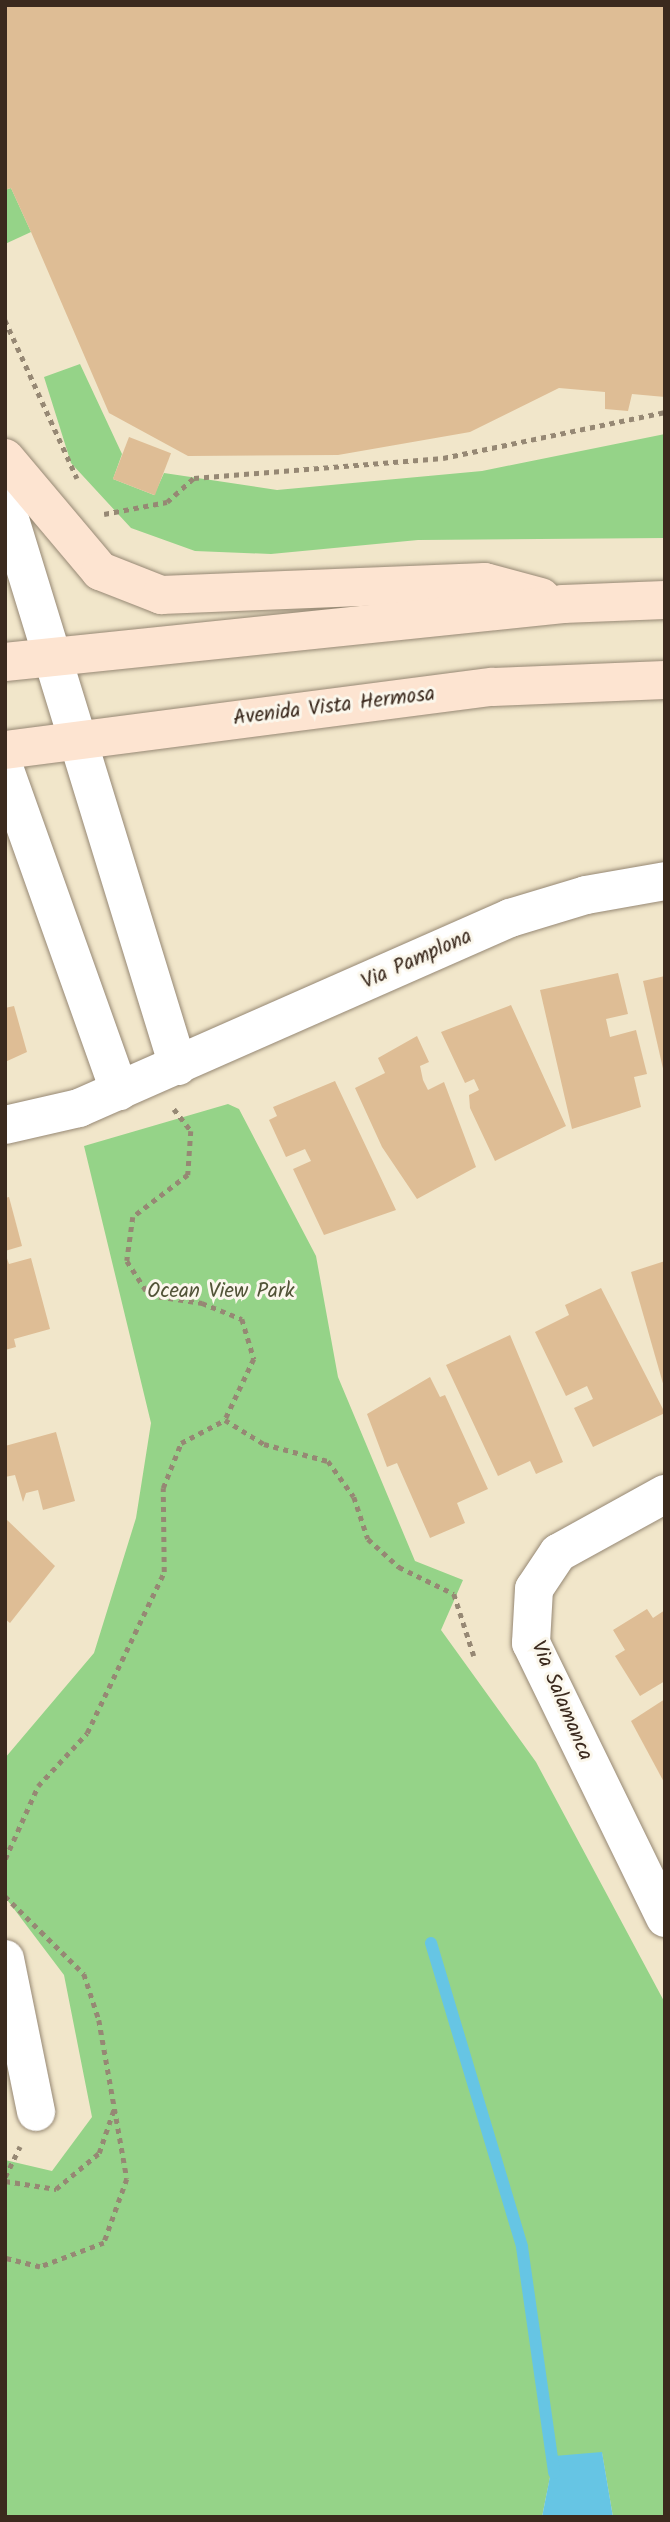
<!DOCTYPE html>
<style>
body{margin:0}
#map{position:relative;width:670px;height:2522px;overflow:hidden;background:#f1e6ca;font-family:Kalam,sans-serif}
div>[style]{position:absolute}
.green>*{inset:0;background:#95d388}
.water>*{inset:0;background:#66c5e4}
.stream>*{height:12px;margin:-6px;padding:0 6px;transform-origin:6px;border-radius:6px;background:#66c5e4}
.building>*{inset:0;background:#debd95;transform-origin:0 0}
.path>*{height:4.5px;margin-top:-2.25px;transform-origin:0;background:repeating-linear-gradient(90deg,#968874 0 5px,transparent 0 10px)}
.roads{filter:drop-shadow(0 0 2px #968874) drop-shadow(0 0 2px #968874)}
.street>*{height:38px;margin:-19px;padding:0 19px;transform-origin:19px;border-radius:19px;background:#fff}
.secondary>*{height:38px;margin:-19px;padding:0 19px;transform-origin:19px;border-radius:19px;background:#fde4d1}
span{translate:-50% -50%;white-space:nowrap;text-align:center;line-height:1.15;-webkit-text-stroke:6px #fbf7ec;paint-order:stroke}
.street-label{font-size:21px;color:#3b2a1e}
.park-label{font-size:21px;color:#525438}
.frame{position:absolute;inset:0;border:7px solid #3b2a1e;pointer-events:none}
</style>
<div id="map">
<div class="green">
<i style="clip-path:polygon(11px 188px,31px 232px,5px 244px,5px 190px)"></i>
<i style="clip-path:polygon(80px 364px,122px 454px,113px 479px,154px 495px,164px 473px,277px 490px,482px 471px,665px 434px,665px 538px,418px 540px,271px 554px,195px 551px,131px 528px,71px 463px,44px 377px)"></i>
<i style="clip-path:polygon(228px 1104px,239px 1109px,316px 1256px,338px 1377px,415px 1561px,463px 1580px,441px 1630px,536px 1762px,665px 2003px,665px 2517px,613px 2517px,602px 2453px,554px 2457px,542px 2517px,5px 2517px,5px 2160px,52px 2171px,92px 2117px,64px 1975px,5px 1897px,5px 1758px,94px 1653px,136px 1518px,151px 1423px,84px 1146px)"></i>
</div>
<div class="water">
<i style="clip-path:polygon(602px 2452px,613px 2517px,542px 2517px,554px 2456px)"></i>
</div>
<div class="stream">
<i style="left:431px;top:1943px;width:317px;rotate:73.3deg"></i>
<i style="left:522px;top:2247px;width:228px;rotate:81.9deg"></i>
</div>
<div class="building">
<i style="clip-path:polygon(5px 5px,665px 5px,665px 397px,632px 394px,628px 411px,605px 409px,605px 392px,559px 388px,470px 432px,338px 455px,188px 456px,109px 413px,31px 232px,11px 188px,5px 190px)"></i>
<i style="left:129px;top:437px;width:45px;height:45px;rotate:21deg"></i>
<i style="clip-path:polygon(618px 973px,628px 1014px,606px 1019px,610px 1037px,636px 1030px,647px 1074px,634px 1077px,641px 1107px,572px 1129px,540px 990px)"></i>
<i style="clip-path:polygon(665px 976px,665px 1073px,664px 1073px,643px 981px)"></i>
<i style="clip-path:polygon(511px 1005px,566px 1126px,495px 1161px,470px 1108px,469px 1095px,479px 1090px,474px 1079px,465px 1083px,441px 1032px)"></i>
<i style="clip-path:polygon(14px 1006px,27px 1052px,5px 1062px,5px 1008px)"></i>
<i style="clip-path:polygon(417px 1036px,429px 1062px,420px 1066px,423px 1080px,428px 1090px,444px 1082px,476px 1167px,417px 1199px,382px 1147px,355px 1088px,385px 1073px,378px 1058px)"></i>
<i style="clip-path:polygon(335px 1081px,396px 1210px,324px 1235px,293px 1169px,311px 1161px,305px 1149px,286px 1157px,269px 1120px,277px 1116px,273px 1107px)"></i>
<i style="clip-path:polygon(9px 1197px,22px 1246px,5px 1251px,5px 1198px)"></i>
<i style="clip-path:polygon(5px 1253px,9px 1264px,31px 1258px,50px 1329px,14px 1339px,16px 1347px,5px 1350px)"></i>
<i style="clip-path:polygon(665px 1261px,665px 1387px,664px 1387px,631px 1272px)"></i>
<i style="clip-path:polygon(601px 1288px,665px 1413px,593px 1447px,574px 1408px,593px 1399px,587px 1386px,566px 1396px,535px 1332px,569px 1315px,565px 1305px)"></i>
<i style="clip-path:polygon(510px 1335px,563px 1462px,536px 1474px,530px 1461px,498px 1476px,446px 1365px)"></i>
<i style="clip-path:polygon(430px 1377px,440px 1397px,445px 1395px,488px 1489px,457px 1503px,465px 1523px,430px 1538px,397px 1463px,387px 1467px,367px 1414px)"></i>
<i style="clip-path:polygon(56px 1432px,75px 1501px,43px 1510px,38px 1490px,26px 1493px,23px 1502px,15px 1475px,5px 1477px,5px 1446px)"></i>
<i style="clip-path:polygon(5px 1518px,55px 1566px,10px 1623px,5px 1619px)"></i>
<i style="clip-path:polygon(647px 1609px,653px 1618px,665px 1610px,665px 1681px,640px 1696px,615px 1656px,625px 1650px,613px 1630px)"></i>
<i style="clip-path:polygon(665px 1699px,665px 1784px,631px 1721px)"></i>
</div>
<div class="path">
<i style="left:5px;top:320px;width:174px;rotate:65.5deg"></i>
<i style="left:104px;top:514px;width:64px;rotate:-10.8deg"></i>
<i style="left:167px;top:502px;width:36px;rotate:-42deg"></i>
<i style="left:194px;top:478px;width:250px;rotate:-4.6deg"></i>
<i style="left:443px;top:458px;width:227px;rotate:-11.7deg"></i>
<i style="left:174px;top:1109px;width:28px;rotate:52deg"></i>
<i style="left:191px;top:1131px;width:44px;rotate:93.9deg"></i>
<i style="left:188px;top:1175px;width:69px;rotate:142.6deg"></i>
<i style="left:133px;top:1217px;width:44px;rotate:97.8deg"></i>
<i style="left:127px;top:1261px;width:40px;rotate:57.1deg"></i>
<i style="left:149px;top:1295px;width:54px;rotate:8.6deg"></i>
<i style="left:202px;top:1303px;width:43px;rotate:21.8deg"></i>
<i style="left:242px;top:1319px;width:42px;rotate:73.3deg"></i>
<i style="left:254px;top:1359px;width:68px;rotate:115.4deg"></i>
<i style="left:5px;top:1859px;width:80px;rotate:-65.7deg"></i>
<i style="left:38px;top:1786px;width:72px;rotate:-47.2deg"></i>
<i style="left:87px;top:1733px;width:178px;rotate:-64.4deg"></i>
<i style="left:164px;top:1572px;width:84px;rotate:-90.7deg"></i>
<i style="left:163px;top:1488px;width:48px;rotate:-68.2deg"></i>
<i style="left:181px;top:1443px;width:50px;rotate:-27.6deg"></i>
<i style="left:225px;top:1420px;width:46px;rotate:31.6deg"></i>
<i style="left:264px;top:1444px;width:66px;rotate:14.9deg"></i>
<i style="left:328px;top:1461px;width:44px;rotate:54.2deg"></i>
<i style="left:354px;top:1497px;width:44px;rotate:71.6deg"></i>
<i style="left:368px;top:1539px;width:42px;rotate:42.1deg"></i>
<i style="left:399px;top:1567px;width:61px;rotate:26.1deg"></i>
<i style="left:454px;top:1594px;width:65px;rotate:72.1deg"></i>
<i style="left:5px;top:1896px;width:111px;rotate:44.6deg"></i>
<i style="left:84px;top:1974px;width:48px;rotate:71.9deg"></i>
<i style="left:99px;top:2020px;width:161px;rotate:80deg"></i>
<i style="left:127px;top:2179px;width:68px;rotate:109.8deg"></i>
<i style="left:104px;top:2243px;width:68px;rotate:159.4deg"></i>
<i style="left:40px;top:2267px;width:36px;rotate:-166deg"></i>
<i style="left:5px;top:2177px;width:34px;rotate:-64deg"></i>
<i style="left:5px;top:2181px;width:52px;rotate:8.9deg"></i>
<i style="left:56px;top:2189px;width:56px;rotate:-39.9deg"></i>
<i style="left:99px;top:2153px;width:46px;rotate:-71.2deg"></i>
</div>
<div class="roads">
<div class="street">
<i style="left:5px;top:503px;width:589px;rotate:72.92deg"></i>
<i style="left:5px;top:770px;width:341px;rotate:70.4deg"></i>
<i style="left:5px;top:1125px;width:76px;rotate:-12.9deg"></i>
<i style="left:79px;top:1108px;width:471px;rotate:-23.8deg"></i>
<i style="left:510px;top:918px;width:79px;rotate:-16.8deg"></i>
<i style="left:586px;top:895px;width:80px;rotate:-10deg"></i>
<i style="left:665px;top:1494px;width:122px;rotate:151.1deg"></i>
<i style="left:558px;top:1553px;width:43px;rotate:123.7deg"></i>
<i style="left:534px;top:1589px;width:54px;rotate:93.2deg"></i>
<i style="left:531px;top:1643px;width:306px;rotate:64deg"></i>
<i style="left:5px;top:1959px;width:156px;rotate:78.5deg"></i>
</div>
<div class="secondary">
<i style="left:5px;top:458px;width:148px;rotate:49.9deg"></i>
<i style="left:100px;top:571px;width:66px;rotate:21.5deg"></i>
<i style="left:161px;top:595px;width:324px;rotate:-2.3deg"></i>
<i style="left:485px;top:582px;width:58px;rotate:15deg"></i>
<i style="left:5px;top:662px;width:561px;rotate:-5.93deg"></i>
<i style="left:563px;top:604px;width:102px;rotate:-2.2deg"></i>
<i style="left:5px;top:750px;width:492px;rotate:-7.4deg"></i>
<i style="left:493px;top:687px;width:172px;rotate:-2.3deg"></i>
</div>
</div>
<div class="street-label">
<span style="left:334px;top:707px;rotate:-7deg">Avenida Vista Hermosa</span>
<span style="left:417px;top:960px;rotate:-24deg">Via Pamplona</span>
<span style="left:561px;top:1701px;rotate:67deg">Via Salamanca</span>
</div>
<div class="park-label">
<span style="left:221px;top:1292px">Ocean View Park</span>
</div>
<div class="frame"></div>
</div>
